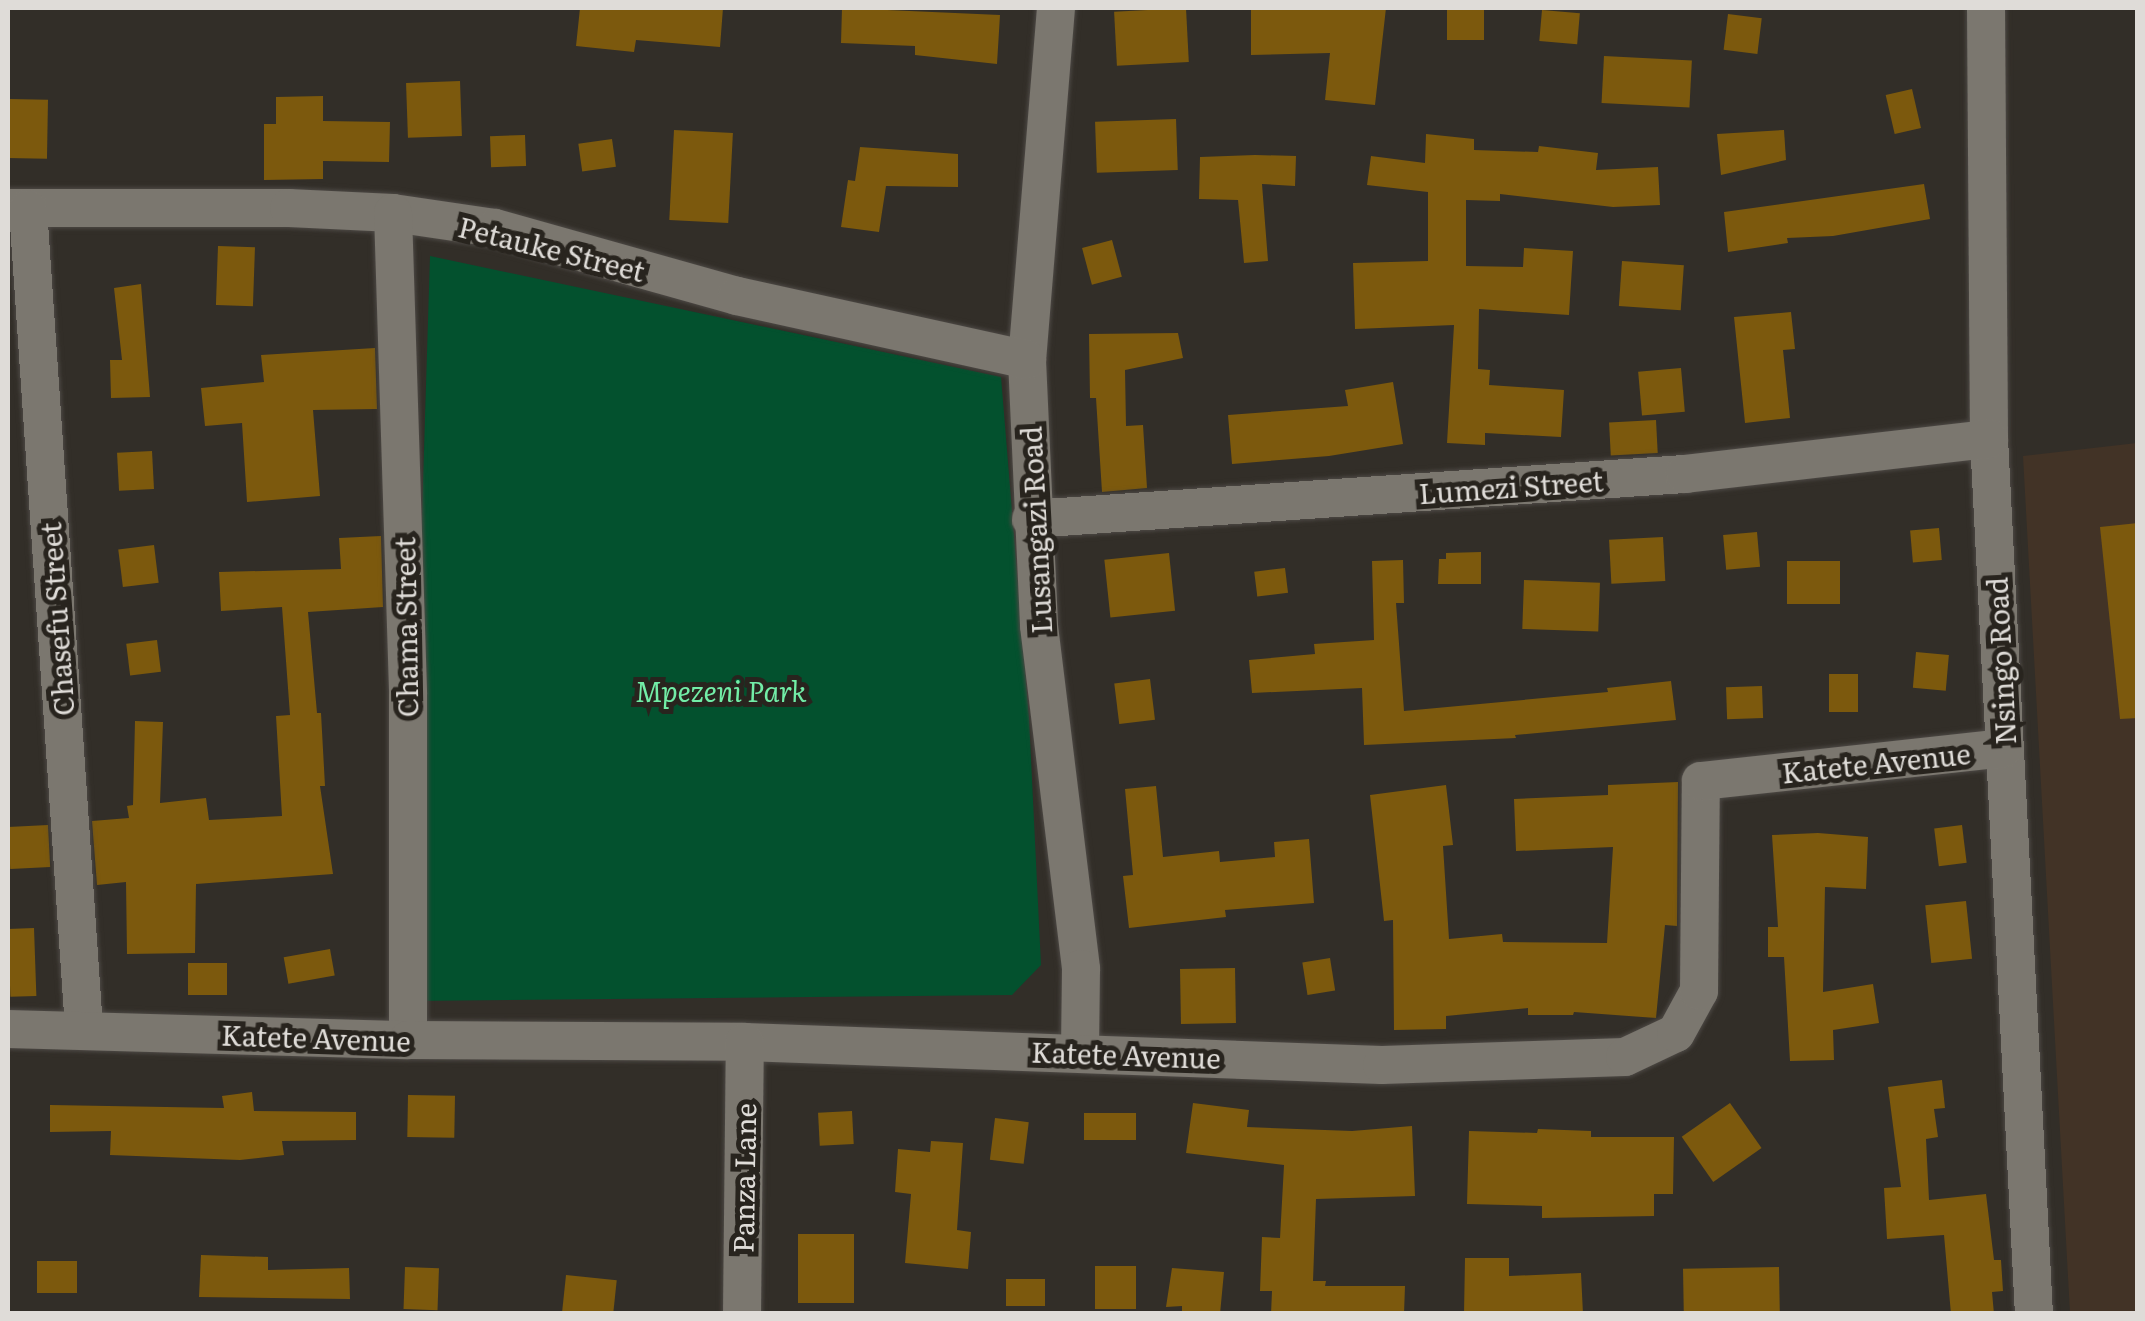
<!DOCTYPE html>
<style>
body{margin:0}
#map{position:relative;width:2145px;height:1321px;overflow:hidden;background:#322e28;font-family:Literata,serif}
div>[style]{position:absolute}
.medical>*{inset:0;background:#423326}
.green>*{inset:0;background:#03512e}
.building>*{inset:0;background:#7c590d;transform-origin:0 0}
.roads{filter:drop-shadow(0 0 2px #4d4945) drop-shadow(0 0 2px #4d4945)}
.minor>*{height:38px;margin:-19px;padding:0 19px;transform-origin:19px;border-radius:19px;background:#7b776f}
span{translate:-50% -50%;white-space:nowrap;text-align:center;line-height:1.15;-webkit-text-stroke:10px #28241e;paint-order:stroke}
.street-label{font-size:28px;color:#dfdcd8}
.park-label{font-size:28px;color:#72eda7;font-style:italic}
.frame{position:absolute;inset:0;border:10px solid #dfdcd8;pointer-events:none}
</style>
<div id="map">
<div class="medical">
<i style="clip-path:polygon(2137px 443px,2137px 1313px,2070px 1313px,2023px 456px)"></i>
</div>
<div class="green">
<i style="clip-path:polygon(430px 256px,1001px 377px,1029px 718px,1041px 965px,1012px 995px,407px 1001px)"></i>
</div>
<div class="building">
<i style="clip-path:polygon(580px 8px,723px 8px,720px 47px,636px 40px,634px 52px,576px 46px)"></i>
<i style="clip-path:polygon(842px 8px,1000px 15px,997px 64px,915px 55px,915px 46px,841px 43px)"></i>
<i style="left:1186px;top:8px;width:54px;height:72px;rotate:87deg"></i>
<i style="clip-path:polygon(1251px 8px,1386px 8px,1375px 105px,1325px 100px,1330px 53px,1251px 55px)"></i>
<i style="left:1447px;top:8px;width:37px;height:32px"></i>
<i style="left:1542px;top:10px;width:38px;height:31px;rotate:5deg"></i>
<i style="left:1728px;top:14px;width:34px;height:36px;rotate:7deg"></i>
<i style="left:1604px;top:56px;width:88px;height:47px;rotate:3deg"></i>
<i style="left:460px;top:81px;width:55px;height:54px;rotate:88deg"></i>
<i style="left:1912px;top:89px;width:40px;height:27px;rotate:77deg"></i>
<i style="clip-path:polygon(323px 96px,323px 121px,390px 122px,389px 162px,323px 161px,323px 179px,264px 180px,264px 124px,276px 124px,276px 97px)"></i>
<i style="left:8px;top:99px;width:40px;height:59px;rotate:1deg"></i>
<i style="left:1176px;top:119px;width:51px;height:81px;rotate:88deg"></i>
<i style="left:674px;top:130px;width:59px;height:90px;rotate:3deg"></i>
<i style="clip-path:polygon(1784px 130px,1786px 160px,1721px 175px,1717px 134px)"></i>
<i style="clip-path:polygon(1426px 134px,1474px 139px,1474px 150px,1538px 152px,1539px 146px,1598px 153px,1596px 170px,1658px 167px,1660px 205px,1613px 207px,1500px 194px,1500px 201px,1466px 200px,1466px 266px,1523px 267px,1524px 248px,1573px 251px,1569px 315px,1479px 309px,1478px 369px,1490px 370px,1489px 385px,1564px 390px,1561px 437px,1485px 433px,1485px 445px,1447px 443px,1454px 325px,1355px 329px,1353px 263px,1428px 261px,1428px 192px,1367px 185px,1371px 156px,1425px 163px)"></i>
<i style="left:525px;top:135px;width:31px;height:35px;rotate:88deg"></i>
<i style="left:612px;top:139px;width:28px;height:34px;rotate:82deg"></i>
<i style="clip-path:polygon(860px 147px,958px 154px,958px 187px,886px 186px,879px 232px,841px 227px,848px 180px,855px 181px)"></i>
<i style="clip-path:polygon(1255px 155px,1296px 156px,1295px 186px,1262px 184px,1268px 261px,1244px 263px,1238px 200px,1199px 199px,1200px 157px)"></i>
<i style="clip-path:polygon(1924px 184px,1930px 219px,1833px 236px,1787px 238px,1788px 243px,1728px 252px,1724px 212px)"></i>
<i style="left:1112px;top:240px;width:38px;height:31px;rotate:75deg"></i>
<i style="left:218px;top:246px;width:37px;height:59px;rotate:2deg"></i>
<i style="left:1622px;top:261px;width:62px;height:45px;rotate:4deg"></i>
<i style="clip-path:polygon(141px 284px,150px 397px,111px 398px,110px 360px,122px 360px,114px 288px)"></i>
<i style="clip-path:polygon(1791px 312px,1795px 349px,1783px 350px,1790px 418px,1745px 423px,1734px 317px)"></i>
<i style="clip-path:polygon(1178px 333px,1183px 358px,1125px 370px,1126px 426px,1143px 425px,1147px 488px,1102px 492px,1096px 398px,1090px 398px,1089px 334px)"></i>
<i style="clip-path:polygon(375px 348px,377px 409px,313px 410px,320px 496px,247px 502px,242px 423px,205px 426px,201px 388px,264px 382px,261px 355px)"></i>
<i style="left:1681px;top:368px;width:44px;height:43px;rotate:85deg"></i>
<i style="clip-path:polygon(1393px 382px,1403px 444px,1329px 456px,1232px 464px,1228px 415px,1348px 406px,1345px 390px)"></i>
<i style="left:1656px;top:420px;width:33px;height:47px;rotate:87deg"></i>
<i style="left:152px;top:451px;width:38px;height:35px;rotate:87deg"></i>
<i style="clip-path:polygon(2138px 523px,2138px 718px,2120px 719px,2100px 527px)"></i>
<i style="left:1939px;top:528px;width:32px;height:29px;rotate:85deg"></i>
<i style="left:1757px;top:532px;width:35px;height:34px;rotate:85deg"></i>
<i style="clip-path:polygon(381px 536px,383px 607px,308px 612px,317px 713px,321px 713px,325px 786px,320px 786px,333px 874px,196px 884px,195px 953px,127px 954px,126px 882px,97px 885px,92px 821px,129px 818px,127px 806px,133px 805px,135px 721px,163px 722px,160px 803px,206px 798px,209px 820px,282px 816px,276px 716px,290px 715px,282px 607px,221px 611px,219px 572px,341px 569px,339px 538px)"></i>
<i style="left:1663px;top:537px;width:44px;height:54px;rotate:87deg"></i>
<i style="left:154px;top:545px;width:38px;height:36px;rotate:83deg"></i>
<i style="clip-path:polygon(1481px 552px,1481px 584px,1438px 584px,1439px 559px,1446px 559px,1446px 553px)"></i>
<i style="left:1169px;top:553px;width:58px;height:65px;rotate:84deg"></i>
<i style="clip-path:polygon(1403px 560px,1404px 603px,1396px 603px,1404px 711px,1608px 692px,1607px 688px,1671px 681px,1676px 720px,1515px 735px,1516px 738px,1364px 745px,1362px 688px,1252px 693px,1249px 660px,1315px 654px,1314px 644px,1374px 640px,1372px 561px)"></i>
<i style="left:1787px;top:561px;width:53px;height:43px"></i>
<i style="left:1285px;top:568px;width:25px;height:31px;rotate:83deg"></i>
<i style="left:1524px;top:580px;width:76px;height:49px;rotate:2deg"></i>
<i style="left:157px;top:640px;width:32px;height:31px;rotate:83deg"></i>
<i style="left:1916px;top:652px;width:33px;height:36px;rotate:5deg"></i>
<i style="left:1829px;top:674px;width:29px;height:38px"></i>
<i style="left:1150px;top:679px;width:41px;height:36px;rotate:83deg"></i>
<i style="left:1762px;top:686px;width:32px;height:36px;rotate:88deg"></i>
<i style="clip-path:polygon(1678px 782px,1677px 926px,1665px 925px,1656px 1018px,1574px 1012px,1573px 1015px,1528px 1015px,1528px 1008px,1446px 1016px,1446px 1029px,1394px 1030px,1393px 920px,1384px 921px,1370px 795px,1446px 785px,1453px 845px,1443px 846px,1449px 939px,1502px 934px,1503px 942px,1607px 943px,1613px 847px,1516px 851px,1514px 799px,1608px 795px,1608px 785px)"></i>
<i style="clip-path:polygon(1156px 786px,1163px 857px,1219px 851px,1220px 862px,1275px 857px,1274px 842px,1309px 839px,1314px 903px,1225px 910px,1226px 917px,1129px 928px,1123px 876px,1133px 875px,1125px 789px)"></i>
<i style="left:48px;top:825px;width:42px;height:40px;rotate:87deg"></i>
<i style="left:1962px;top:825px;width:38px;height:28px;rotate:83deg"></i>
<i style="clip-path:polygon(1818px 833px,1868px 837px,1866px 889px,1825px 887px,1823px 992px,1873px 984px,1879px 1023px,1833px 1030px,1834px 1060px,1790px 1061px,1784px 957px,1768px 957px,1768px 927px,1778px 927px,1772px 835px)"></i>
<i style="left:1966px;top:901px;width:58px;height:41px;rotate:84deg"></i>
<i style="left:34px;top:928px;width:68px;height:26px;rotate:88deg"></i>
<i style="left:330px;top:949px;width:27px;height:47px;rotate:80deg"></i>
<i style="left:1330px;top:958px;width:33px;height:28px;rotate:81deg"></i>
<i style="left:188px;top:963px;width:39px;height:32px"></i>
<i style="left:1235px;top:968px;width:55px;height:55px;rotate:89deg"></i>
<i style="clip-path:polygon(1942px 1080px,1945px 1108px,1934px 1109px,1938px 1137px,1926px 1139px,1929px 1200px,1986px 1194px,1994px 1260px,2001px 1260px,2003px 1291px,1992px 1292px,1994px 1314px,1951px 1314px,1944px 1235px,1887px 1239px,1884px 1188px,1901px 1187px,1888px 1087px)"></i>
<i style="clip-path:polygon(252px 1092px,254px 1111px,356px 1112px,356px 1140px,282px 1141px,284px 1155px,240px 1160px,110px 1155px,111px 1131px,50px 1132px,50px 1105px,224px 1108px,222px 1096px)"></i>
<i style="left:408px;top:1095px;width:47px;height:42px;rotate:1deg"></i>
<i style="clip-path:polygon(1193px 1103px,1249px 1110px,1247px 1127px,1352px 1131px,1412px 1126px,1415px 1196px,1316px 1199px,1313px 1281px,1326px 1281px,1325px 1286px,1405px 1286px,1404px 1314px,1271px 1314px,1272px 1291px,1260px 1291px,1262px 1237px,1280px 1238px,1284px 1165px,1186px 1153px)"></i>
<i style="left:1730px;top:1103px;width:55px;height:59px;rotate:55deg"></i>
<i style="left:852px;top:1111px;width:33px;height:34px;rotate:87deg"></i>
<i style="left:1084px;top:1113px;width:52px;height:27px"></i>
<i style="left:995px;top:1118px;width:34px;height:42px;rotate:7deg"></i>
<i style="clip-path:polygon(1538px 1129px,1591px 1131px,1591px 1137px,1674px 1137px,1673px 1194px,1654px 1194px,1654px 1216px,1542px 1218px,1542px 1206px,1467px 1204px,1469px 1131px,1537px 1133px)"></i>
<i style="clip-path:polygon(931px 1141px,963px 1143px,957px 1230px,971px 1232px,968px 1269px,905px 1263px,911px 1194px,895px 1192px,898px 1149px,930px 1152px)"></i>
<i style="left:798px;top:1234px;width:56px;height:69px"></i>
<i style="clip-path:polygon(201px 1255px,268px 1257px,268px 1270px,349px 1268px,350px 1299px,199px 1297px)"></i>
<i style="clip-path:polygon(1465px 1258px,1509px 1258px,1509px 1276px,1581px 1273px,1583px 1314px,1464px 1314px)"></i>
<i style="left:37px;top:1261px;width:40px;height:32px"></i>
<i style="left:1136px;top:1266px;width:43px;height:41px;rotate:90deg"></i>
<i style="left:405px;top:1267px;width:34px;height:42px;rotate:2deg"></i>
<i style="left:1779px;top:1267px;width:47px;height:96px;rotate:89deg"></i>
<i style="clip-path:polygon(1172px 1268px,1224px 1272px,1220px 1314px,1182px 1314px,1182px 1306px,1166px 1307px)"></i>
<i style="left:566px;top:1275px;width:51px;height:39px;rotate:6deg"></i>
<i style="left:1006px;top:1279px;width:39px;height:27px"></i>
</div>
<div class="roads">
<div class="minor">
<i style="left:1056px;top:8px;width:353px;rotate:94.7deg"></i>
<i style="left:1027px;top:360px;width:266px;rotate:87.4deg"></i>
<i style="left:1039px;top:626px;width:346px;rotate:83deg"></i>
<i style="left:1081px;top:969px;width:82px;rotate:90.7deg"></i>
<i style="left:1986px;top:8px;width:431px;rotate:89.6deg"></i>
<i style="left:1989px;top:439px;width:876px;rotate:87.06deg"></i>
<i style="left:8px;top:208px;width:281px"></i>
<i style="left:289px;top:208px;width:104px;rotate:2.8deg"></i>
<i style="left:393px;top:213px;width:103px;rotate:8.4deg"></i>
<i style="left:495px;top:228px;width:251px;rotate:15.7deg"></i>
<i style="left:737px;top:296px;width:297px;rotate:12.4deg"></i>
<i style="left:28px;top:209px;width:822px;rotate:86.09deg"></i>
<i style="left:393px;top:213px;width:481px;rotate:88.2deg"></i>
<i style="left:408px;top:694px;width:346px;rotate:90deg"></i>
<i style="left:1031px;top:519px;width:656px;rotate:-3.94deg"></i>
<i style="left:1685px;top:474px;width:306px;rotate:-6.6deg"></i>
<i style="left:8px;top:1029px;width:400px;rotate:1.6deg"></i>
<i style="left:408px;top:1040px;width:337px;rotate:0.3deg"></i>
<i style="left:745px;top:1042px;width:637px;rotate:2.07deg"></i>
<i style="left:1382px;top:1065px;width:243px;rotate:-1.9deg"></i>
<i style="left:1625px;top:1057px;width:56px;rotate:-25.2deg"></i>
<i style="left:1676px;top:1033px;width:48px;rotate:-61.3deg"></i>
<i style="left:1699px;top:991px;width:210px;rotate:-89.5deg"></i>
<i style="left:1701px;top:781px;width:305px;rotate:-6.2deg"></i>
<i style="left:742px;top:1314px;width:272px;rotate:-89.4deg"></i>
</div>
</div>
<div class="street-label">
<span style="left:552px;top:248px;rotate:14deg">Petauke Street</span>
<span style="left:1511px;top:486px;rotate:-4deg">Lumezi Street</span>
<span style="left:1035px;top:530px;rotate:-93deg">Lusangazi Road</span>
<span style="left:56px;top:619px;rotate:-94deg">Chasefu Street</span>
<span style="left:405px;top:627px;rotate:-91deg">Chama Street</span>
<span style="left:2000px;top:661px;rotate:-93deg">Nsingo Road</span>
<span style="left:1876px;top:762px;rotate:-6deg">Katete Avenue</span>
<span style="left:316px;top:1037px;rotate:2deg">Katete Avenue</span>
<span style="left:1126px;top:1054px;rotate:2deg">Katete Avenue</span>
<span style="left:743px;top:1178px;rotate:-89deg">Panza Lane</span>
</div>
<div class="park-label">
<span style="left:721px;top:690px">Mpezeni Park</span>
</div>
<div class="frame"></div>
</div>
